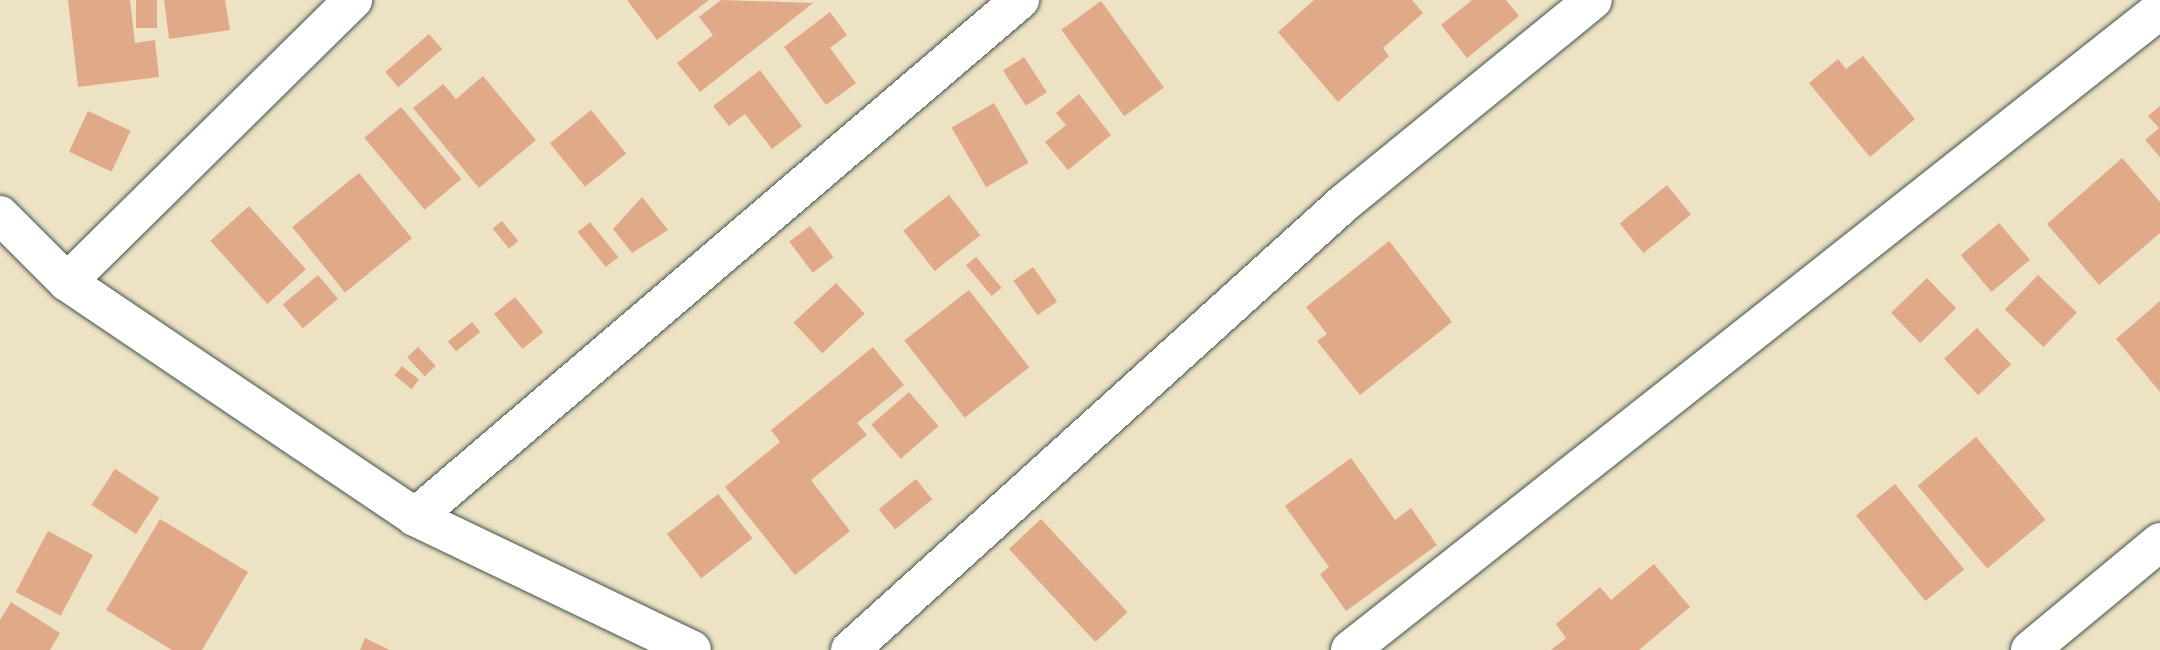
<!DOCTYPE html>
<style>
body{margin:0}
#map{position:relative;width:2160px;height:650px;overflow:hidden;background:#eee2c5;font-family:"Indie Flower",sans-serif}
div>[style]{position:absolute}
.building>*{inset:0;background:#e0aa89;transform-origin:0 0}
.roads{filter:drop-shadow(0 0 2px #3e564a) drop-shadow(0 0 2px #3e564a)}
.minor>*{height:38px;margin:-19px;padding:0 19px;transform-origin:19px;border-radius:19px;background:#fff}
span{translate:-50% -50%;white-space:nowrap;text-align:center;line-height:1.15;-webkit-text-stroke:5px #f6f6f2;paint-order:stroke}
</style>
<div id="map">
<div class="building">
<i style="clip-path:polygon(68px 0,130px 0,135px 43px,155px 40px,159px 77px,78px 87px)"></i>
<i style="left:136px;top:0;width:21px;height:28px"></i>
<i style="clip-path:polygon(164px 0,225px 0,230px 30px,169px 39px)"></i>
<i style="clip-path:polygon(627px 0,709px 0,657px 40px)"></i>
<i style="clip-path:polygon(721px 0,813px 3px,700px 92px,677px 63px,713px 35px,699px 17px)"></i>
<i style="clip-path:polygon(1314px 0,1412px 0,1423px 13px,1383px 48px,1389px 56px,1338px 102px,1278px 32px)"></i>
<i style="clip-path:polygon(1472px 0,1506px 0,1519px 16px,1467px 58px,1441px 25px)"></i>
<i style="left:1101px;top:1px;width:107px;height:49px;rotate:54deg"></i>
<i style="clip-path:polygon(830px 12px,847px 35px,830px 48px,856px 83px,826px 105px,784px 47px)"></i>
<i style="left:429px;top:34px;width:20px;height:58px;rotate:49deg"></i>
<i style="clip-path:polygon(1863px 56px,1915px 119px,1870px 157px,1809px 83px,1838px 59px,1846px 69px)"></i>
<i style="left:1024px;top:57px;width:42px;height:25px;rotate:57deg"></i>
<i style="clip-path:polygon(760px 70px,802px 126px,772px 149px,745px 114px,729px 126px,713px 106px)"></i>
<i style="clip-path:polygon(483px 76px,536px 140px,479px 188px,413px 108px,443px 84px,456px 99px)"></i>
<i style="clip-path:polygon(1079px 94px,1111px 135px,1068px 170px,1045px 142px,1066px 125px,1056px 113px)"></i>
<i style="left:994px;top:103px;width:69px;height:49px;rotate:60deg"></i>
<i style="clip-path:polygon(2160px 106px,2160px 157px,2145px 140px,2159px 128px,2148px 116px)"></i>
<i style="left:401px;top:107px;width:94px;height:48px;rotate:50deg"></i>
<i style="left:591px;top:110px;width:56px;height:53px;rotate:51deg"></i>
<i style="left:88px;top:111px;width:47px;height:45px;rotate:25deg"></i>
<i style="clip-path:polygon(2122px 158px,2160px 202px,2160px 233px,2099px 285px,2047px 224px)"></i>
<i style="left:359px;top:173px;width:84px;height:86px;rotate:51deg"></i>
<i style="left:1667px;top:185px;width:38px;height:61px;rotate:51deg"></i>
<i style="left:949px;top:195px;width:51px;height:58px;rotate:52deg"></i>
<i style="clip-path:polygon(642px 197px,668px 230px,632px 253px,613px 229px)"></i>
<i style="left:249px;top:206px;width:85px;height:52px;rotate:48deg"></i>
<i style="left:502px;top:221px;width:26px;height:12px;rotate:51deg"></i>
<i style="left:590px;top:222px;width:45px;height:16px;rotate:51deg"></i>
<i style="left:1999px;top:223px;width:48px;height:50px;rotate:50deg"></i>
<i style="left:810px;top:226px;width:39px;height:26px;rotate:53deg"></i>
<i style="clip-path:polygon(1389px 241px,1452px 322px,1360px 395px,1317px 341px,1327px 334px,1306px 307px)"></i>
<i style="left:976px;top:257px;width:40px;height:13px;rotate:50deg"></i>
<i style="left:1033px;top:267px;width:42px;height:24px;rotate:55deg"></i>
<i style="left:318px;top:275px;width:31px;height:46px;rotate:50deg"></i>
<i style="left:2038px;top:275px;width:54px;height:48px;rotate:44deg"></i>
<i style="left:1927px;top:278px;width:42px;height:50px;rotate:46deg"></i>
<i style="left:836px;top:283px;width:42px;height:58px;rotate:47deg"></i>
<i style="left:969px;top:290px;width:98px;height:82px;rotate:52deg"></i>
<i style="left:515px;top:297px;width:45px;height:27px;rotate:51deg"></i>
<i style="clip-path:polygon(2160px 301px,2160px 392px,2116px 339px)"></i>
<i style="left:472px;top:322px;width:13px;height:31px;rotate:51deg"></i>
<i style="left:1977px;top:328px;width:50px;height:45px;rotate:47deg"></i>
<i style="left:418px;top:347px;width:26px;height:15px;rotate:47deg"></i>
<i style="clip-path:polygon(873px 347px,904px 385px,857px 423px,867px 435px,811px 480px,850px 531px,795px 575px,725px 487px,780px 442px,771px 430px)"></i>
<i style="left:402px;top:366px;width:22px;height:12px;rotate:39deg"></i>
<i style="left:909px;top:392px;width:45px;height:50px;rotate:49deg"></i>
<i style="left:1976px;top:437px;width:108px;height:76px;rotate:50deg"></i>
<i style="clip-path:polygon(1351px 458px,1395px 520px,1411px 508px,1437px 545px,1346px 611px,1320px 574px,1329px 567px,1285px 506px)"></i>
<i style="left:115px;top:469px;width:53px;height:43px;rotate:33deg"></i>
<i style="left:916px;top:479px;width:26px;height:48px;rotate:51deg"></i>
<i style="left:1895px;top:484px;width:110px;height:50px;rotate:51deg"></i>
<i style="left:718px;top:494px;width:56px;height:65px;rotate:52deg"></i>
<i style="clip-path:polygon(160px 519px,248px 572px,202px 650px,172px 650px,106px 610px)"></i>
<i style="left:1041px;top:519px;width:127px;height:44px;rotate:47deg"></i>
<i style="left:48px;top:531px;width:51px;height:69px;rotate:28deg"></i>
<i style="clip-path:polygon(1654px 564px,1690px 607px,1639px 650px,1551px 650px,1566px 638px,1556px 624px,1600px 587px,1611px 600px)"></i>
<i style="clip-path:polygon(11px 602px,60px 633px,50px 650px,0 650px,0 620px)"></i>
<i style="clip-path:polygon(365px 638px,390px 650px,360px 650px)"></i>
</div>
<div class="roads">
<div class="minor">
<i style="left:0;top:215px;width:95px;rotate:45deg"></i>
<i style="left:67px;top:282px;width:420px;rotate:34deg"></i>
<i style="left:415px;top:517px;width:307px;rotate:25.6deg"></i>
<i style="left:67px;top:282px;width:402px;rotate:-44.6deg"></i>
<i style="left:415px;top:517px;width:796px;rotate:-40.52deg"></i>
<i style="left:850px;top:650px;width:666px;rotate:-42.14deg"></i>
<i style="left:1344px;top:203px;width:321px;rotate:-39.2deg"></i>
<i style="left:1350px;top:650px;width:1032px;rotate:-38.31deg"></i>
<i style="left:2030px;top:650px;width:169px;rotate:-39.7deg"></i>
</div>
</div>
</div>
